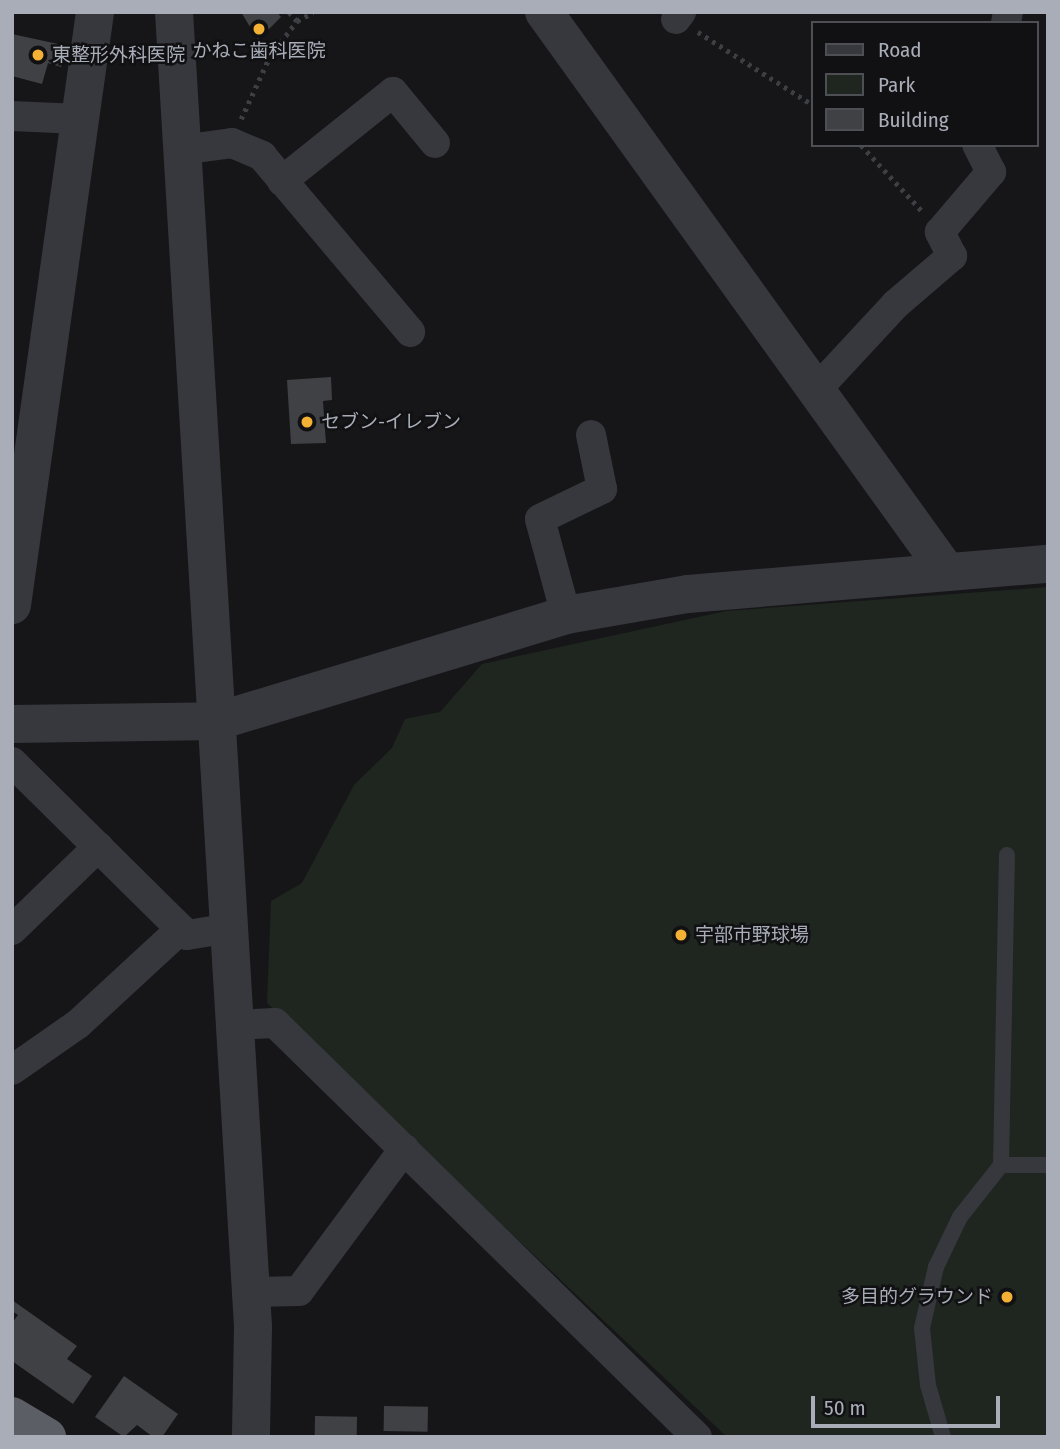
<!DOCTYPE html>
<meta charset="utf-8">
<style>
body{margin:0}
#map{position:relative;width:1060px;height:1449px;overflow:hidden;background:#161618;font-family:"Fira Sans Condensed","Noto Sans JP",sans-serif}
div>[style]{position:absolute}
.green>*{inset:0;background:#1e261f}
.building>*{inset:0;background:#404145;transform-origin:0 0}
.path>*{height:4.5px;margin-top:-2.25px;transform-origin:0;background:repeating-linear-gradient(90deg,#3d3f44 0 3.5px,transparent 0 8.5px)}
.service>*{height:16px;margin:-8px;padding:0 8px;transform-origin:8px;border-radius:8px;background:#37383d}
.minor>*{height:30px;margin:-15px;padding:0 15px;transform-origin:15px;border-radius:15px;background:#37383d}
.tertiary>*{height:38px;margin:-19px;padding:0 19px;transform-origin:19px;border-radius:19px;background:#37383d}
.trunk>*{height:38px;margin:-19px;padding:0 19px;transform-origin:19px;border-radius:19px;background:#5b5e65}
.dots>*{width:19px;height:19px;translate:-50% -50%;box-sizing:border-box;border:4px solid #111113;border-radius:50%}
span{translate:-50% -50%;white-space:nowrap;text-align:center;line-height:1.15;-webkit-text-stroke:5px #111113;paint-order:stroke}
.poi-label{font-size:19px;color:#a8adb8}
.left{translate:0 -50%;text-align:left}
.right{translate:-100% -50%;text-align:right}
.frame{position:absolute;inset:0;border:14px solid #a8adb8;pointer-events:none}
.legend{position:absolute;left:811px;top:21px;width:228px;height:126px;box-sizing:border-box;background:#111113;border:2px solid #4d4f55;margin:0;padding:9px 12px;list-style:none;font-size:21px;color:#a8adb8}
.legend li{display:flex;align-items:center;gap:14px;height:35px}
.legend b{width:35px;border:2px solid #4d4f55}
.scale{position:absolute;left:811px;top:1396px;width:189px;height:32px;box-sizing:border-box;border:4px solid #a8adb8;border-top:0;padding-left:9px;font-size:21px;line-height:24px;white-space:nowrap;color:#a8adb8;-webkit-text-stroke:5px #111113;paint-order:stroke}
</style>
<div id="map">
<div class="green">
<i style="clip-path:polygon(1048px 587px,1048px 1437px,727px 1437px,267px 1003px,271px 901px,302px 883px,354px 785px,392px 748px,405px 719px,440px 712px,482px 664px,726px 611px)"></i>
</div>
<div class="building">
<i style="clip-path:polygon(241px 12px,277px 12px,281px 17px,258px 40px)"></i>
<i style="clip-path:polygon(12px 34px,67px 46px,61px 67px,48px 63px,42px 84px,12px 76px)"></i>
<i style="clip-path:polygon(331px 377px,332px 400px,323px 401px,326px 443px,291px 444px,287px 380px)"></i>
<i style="clip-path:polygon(12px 1300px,77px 1346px,67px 1359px,92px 1376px,73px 1404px,12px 1361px,12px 1323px,18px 1315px,12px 1311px)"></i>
<i style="clip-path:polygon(124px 1376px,178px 1414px,162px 1437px,153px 1437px,137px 1425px,124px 1437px,95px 1417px)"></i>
<i style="left:384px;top:1406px;width:44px;height:25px;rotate:1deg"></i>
<i style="left:315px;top:1416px;width:42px;height:21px;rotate:1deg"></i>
</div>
<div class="path">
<i style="left:289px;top:12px;width:12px;rotate:48deg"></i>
<i style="left:698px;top:32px;width:136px;rotate:32.4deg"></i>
<i style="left:241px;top:119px;width:69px;rotate:-65.3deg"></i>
<i style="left:270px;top:56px;width:44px;rotate:-52.4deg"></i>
<i style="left:297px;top:21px;width:18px;rotate:-29deg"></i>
<i style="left:861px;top:145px;width:90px;rotate:47.3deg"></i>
</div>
<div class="service">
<i style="left:1001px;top:1165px;width:47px"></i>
<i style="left:943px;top:1437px;width:54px;rotate:-106.1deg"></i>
<i style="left:928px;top:1385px;width:57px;rotate:-96deg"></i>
<i style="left:922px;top:1328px;width:63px;rotate:-77.1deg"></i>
<i style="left:936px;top:1267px;width:55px;rotate:-64.4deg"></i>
<i style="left:960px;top:1217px;width:66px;rotate:-51.7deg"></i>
<i style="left:1001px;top:1165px;width:310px;rotate:-88.9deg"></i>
</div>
<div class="minor">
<i style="left:676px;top:19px;width:9px;rotate:-54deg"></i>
<i style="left:1006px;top:23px;width:11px;rotate:-80deg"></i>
<i style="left:12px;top:116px;width:67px;rotate:2.6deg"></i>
<i style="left:181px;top:150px;width:51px;rotate:-7.8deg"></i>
<i style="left:232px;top:143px;width:33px;rotate:23deg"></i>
<i style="left:262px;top:156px;width:230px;rotate:49.9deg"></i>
<i style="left:282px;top:181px;width:142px;rotate:-38.7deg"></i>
<i style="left:393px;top:92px;width:66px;rotate:50.5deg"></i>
<i style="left:817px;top:389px;width:116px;rotate:-47.1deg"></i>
<i style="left:896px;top:304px;width:74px;rotate:-40.6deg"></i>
<i style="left:952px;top:256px;width:27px;rotate:-117deg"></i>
<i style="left:940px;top:232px;width:79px;rotate:-49.6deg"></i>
<i style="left:991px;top:172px;width:30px;rotate:-117deg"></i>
<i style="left:566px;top:615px;width:99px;rotate:-105.2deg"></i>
<i style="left:540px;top:519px;width:69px;rotate:-25.8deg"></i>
<i style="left:602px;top:489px;width:55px;rotate:-101.5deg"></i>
<i style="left:12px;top:762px;width:246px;rotate:44.7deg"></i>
<i style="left:187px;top:935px;width:44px;rotate:-9.2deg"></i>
<i style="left:12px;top:930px;width:120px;rotate:-44deg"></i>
<i style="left:236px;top:1025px;width:39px;rotate:-3deg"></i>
<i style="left:275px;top:1023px;width:591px;rotate:44.45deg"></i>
<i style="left:12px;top:1070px;width:80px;rotate:-34.9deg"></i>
<i style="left:78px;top:1024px;width:140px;rotate:-42.7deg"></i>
<i style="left:250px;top:1292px;width:49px;rotate:-1.2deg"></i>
<i style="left:299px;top:1291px;width:177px;rotate:-53.5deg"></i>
</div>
<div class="tertiary">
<i style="left:174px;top:12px;width:1318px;rotate:86.56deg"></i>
<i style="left:253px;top:1328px;width:109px;rotate:91.1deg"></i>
<i style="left:544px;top:12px;width:690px;rotate:54.26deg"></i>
<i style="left:12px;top:605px;width:599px;rotate:-82.03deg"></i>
<i style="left:12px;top:724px;width:206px;rotate:-0.8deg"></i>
<i style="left:218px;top:721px;width:364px;rotate:-16.9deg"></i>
<i style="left:566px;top:615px;width:124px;rotate:-9.8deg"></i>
<i style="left:688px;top:594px;width:361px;rotate:-4.8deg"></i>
</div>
<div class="trunk">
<i style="left:12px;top:1416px;width:41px;rotate:31deg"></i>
</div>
<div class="dots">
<i style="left:259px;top:29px;background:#f2b134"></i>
<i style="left:38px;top:55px;background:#f2b134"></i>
<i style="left:307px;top:422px;background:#f2b134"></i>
<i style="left:681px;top:935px;background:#f2b134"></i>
<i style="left:1007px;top:1297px;background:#f2b134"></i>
</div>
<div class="poi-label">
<span style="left:259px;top:51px">かねこ歯科医院</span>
<span class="left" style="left:52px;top:55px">東整形外科医院</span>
<span class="left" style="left:321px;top:422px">セブン-イレブン</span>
<span class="left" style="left:695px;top:935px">宇部市野球場</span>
<span class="right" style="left:993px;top:1297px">多目的グラウンド</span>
</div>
<div class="frame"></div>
<ul class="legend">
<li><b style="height:9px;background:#37383d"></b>Road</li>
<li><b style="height:19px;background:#1e261f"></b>Park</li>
<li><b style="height:19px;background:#404145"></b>Building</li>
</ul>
<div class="scale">50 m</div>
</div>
